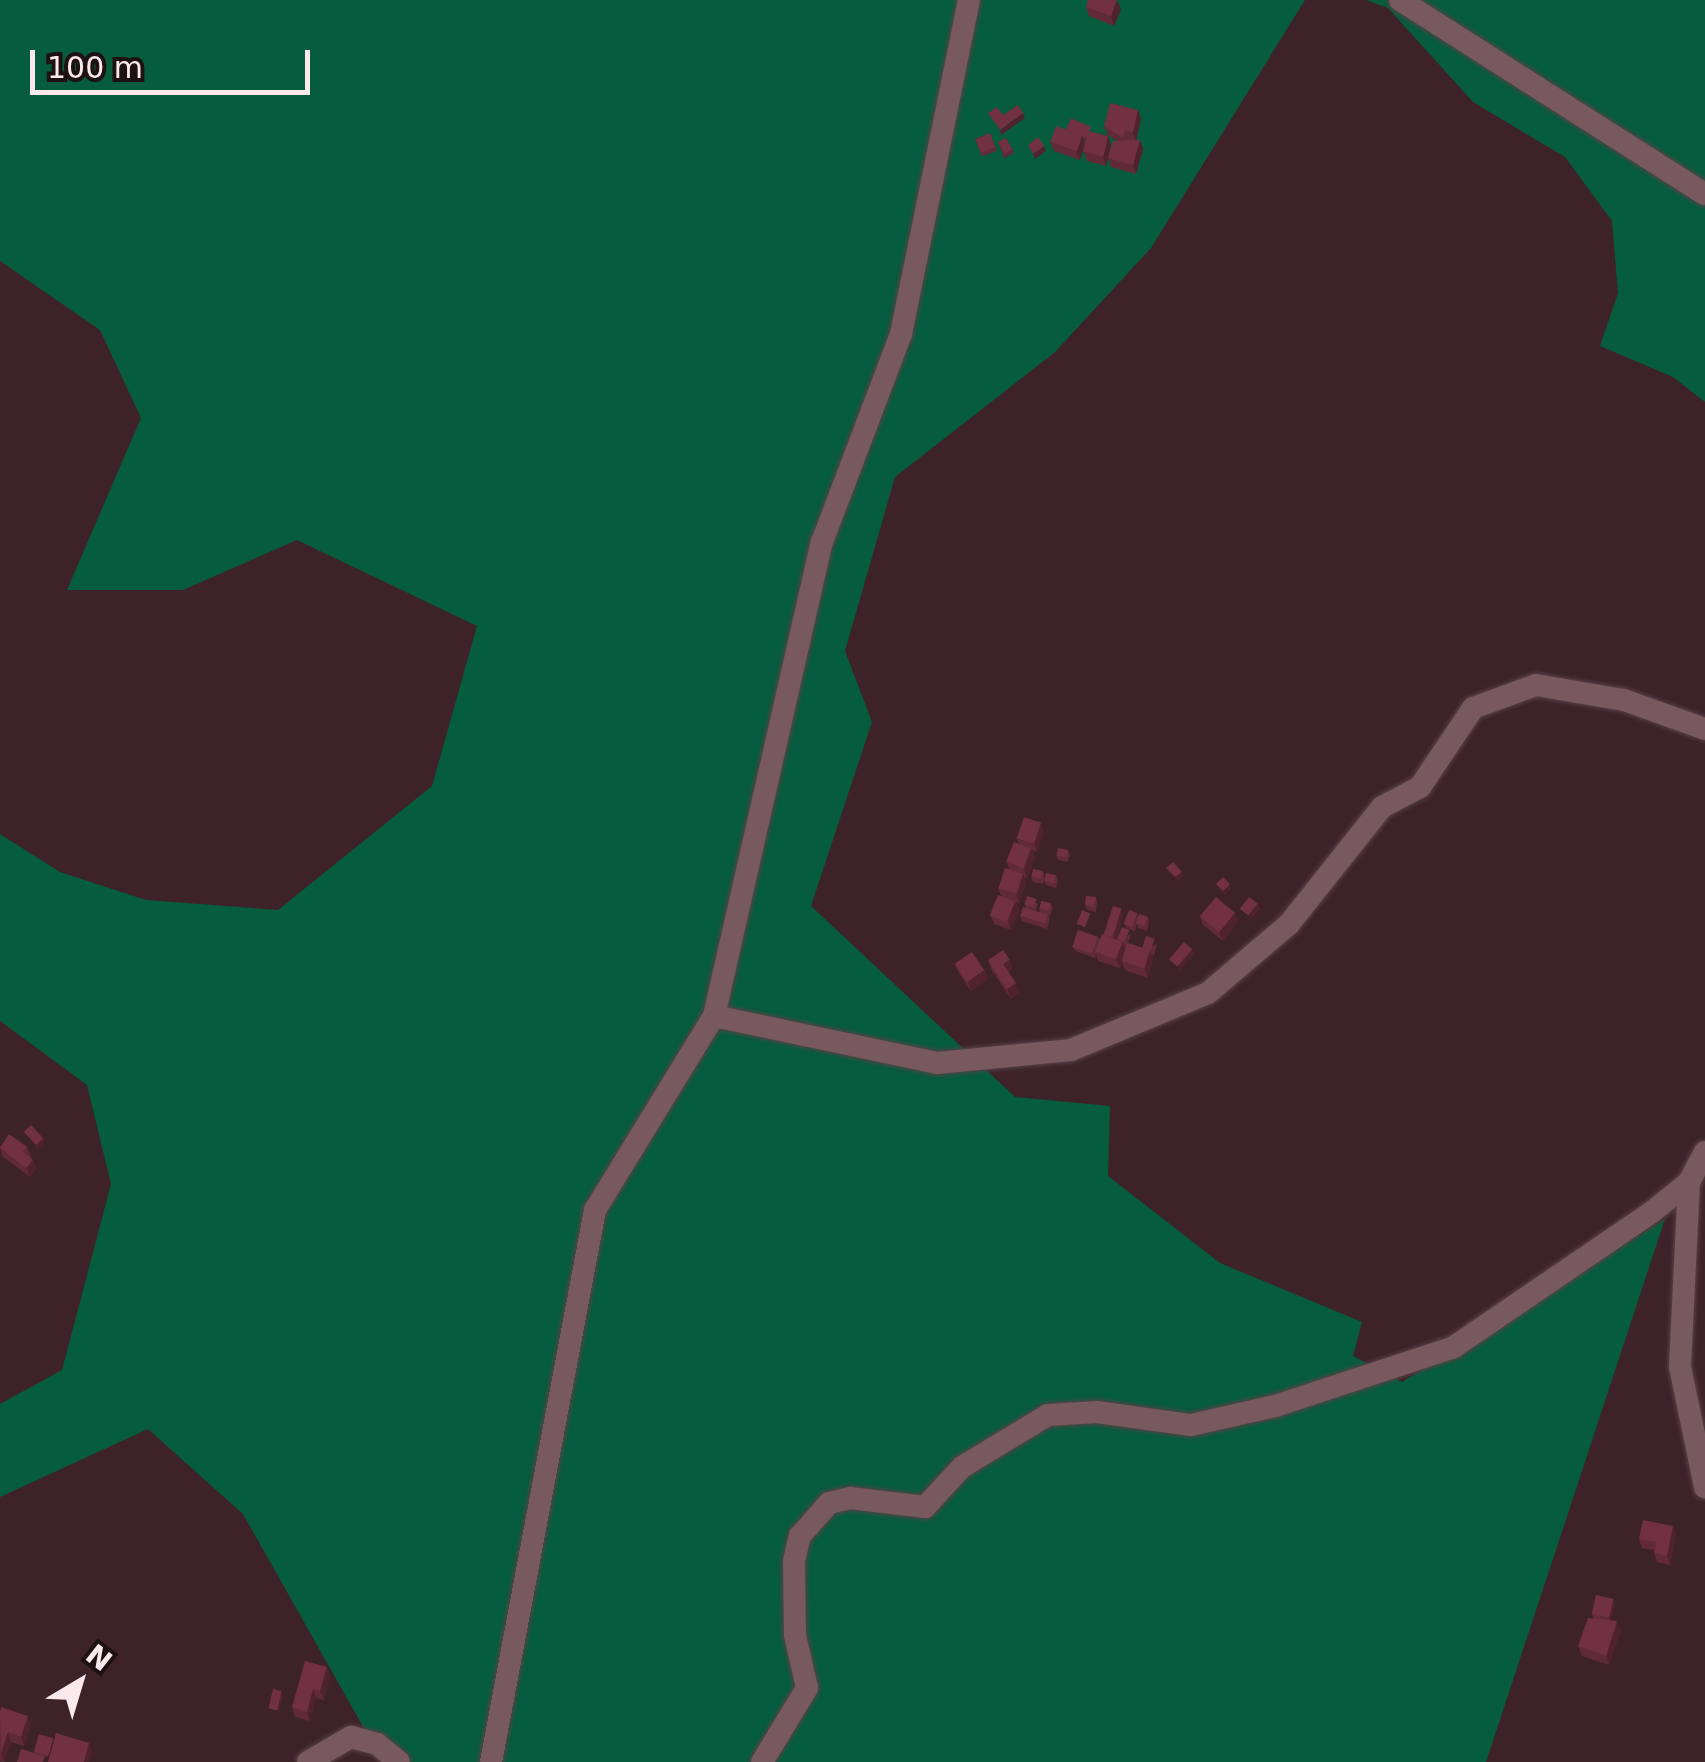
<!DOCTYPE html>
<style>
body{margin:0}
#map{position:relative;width:1705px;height:1762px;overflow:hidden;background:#3d2329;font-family:"DejaVu Sans",sans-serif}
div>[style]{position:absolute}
.green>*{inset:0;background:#065c3f}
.roads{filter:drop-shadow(0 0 2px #574146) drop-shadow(0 0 2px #574146)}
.minor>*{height:22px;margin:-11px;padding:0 11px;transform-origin:11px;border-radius:11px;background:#77595e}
.wall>*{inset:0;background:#612a39;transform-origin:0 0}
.shaded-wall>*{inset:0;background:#4f222e}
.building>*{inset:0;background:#713142;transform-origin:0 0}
span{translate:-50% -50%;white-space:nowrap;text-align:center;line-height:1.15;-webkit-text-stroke:10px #1d1113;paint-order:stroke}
.north{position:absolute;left:30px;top:1632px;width:100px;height:100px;-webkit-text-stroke:8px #1d1113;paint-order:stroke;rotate:38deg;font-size:28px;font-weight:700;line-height:40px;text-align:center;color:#fbe9ec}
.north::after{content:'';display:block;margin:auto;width:35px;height:45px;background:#fbe9ec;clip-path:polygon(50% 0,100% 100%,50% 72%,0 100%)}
.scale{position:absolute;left:30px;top:50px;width:280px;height:45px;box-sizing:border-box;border:5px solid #fbe9ec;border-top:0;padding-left:12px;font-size:30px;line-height:35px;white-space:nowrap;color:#fbe9ec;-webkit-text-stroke:8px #1d1113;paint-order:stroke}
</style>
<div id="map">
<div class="green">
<i style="clip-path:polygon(0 0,1305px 0,1151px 248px,1055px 352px,895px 477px,845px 651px,872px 722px,811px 906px,1015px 1097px,1110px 1106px,1108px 1176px,1220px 1263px,1362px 1322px,1353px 1356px,1402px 1382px,1665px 1219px,1486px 1762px,383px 1762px,243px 1514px,148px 1429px,0 1497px,0 1404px,62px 1370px,111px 1184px,87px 1085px,0 1021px,0 834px,60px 872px,146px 900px,278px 910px,432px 786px,477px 626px,297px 540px,183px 590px,67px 590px,141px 418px,100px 330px,0 261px)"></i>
<i style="clip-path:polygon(1366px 0,1705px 0,1705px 402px,1673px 377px,1600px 346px,1618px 293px,1612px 221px,1565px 157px,1473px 102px,1388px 8px)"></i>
</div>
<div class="roads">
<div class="minor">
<i style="left:1400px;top:0;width:361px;rotate:32.5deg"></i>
<i style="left:714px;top:1016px;width:228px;rotate:11.9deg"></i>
<i style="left:937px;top:1063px;width:135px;rotate:-5.5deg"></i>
<i style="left:1071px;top:1050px;width:148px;rotate:-22.6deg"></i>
<i style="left:1208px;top:993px;width:106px;rotate:-40.4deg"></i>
<i style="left:1289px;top:924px;width:149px;rotate:-51.5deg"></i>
<i style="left:1382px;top:807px;width:43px;rotate:-27.8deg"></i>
<i style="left:1420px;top:787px;width:95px;rotate:-56.1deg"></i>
<i style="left:1473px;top:708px;width:67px;rotate:-20.1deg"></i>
<i style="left:1536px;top:685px;width:89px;rotate:9.7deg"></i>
<i style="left:1624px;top:700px;width:86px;rotate:19.7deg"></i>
<i style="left:1689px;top:1182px;width:185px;rotate:92.8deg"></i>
<i style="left:1680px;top:1367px;width:123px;rotate:78.2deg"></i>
<i style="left:308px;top:1762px;width:50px;rotate:-30.2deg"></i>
<i style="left:351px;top:1737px;width:27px;rotate:15deg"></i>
<i style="left:377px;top:1744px;width:28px;rotate:39deg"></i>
<i style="left:491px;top:1762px;width:562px;rotate:-79.33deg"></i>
<i style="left:595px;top:1210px;width:228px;rotate:-58.5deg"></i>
<i style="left:714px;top:1016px;width:486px;rotate:-77.2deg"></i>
<i style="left:822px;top:542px;width:222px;rotate:-69.2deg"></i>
<i style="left:901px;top:334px;width:341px;rotate:-78.5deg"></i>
<i style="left:762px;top:1762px;width:87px;rotate:-58.7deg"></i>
<i style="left:807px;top:1688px;width:54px;rotate:-102.8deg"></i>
<i style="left:795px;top:1635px;width:74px;rotate:-90.8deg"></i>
<i style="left:794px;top:1561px;width:26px;rotate:-77deg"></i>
<i style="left:800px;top:1536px;width:44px;rotate:-48.7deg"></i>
<i style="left:829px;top:1503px;width:22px;rotate:-13deg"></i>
<i style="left:850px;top:1498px;width:76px;rotate:6.8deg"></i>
<i style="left:925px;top:1507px;width:54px;rotate:-47.2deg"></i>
<i style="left:962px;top:1467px;width:100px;rotate:-31.2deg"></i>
<i style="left:1048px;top:1415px;width:49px;rotate:-3.5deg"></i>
<i style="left:1097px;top:1412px;width:95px;rotate:7.9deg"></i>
<i style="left:1191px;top:1425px;width:86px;rotate:-12.7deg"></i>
<i style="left:1275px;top:1406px;width:188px;rotate:-18.2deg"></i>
<i style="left:1454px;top:1347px;width:240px;rotate:-34.3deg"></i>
<i style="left:1652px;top:1212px;width:48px;rotate:-39deg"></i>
<i style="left:1689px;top:1182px;width:34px;rotate:-62deg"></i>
</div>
</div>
<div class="wall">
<i style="clip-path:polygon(1086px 7px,1121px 9px,1114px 26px,1089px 16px)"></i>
<i style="clip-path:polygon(1138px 110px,1141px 119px,1136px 140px,1140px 140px,1143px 149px,1136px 174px,1111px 167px,1108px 158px,1117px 141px,1108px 135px,1104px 126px)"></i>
<i style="clip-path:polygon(1067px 129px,1093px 132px,1108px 136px,1111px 145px,1106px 166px,1087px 161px,1084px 152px,1086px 141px,1084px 140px,1085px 144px,1080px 160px,1054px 151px,1050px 142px)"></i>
<i style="left:990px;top:133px;width:19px;height:16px;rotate:69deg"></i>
<i style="clip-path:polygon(1006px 138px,1014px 153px,1004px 158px,998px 142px)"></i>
<i style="clip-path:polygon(1044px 832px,1037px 852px,1032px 850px,1035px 858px,1027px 878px,1024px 877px,1026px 883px,1019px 904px,1016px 902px,1019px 911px,1011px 930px,994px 924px,990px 915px,1001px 896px,998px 888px,1009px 869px,1007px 862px,1019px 844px,1016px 837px)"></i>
<i style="clip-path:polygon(1068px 850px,1070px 855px,1068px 862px,1058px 860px,1056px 856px)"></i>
<i style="clip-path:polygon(1043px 871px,1045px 876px,1043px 884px,1033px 882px,1031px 877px)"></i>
<i style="clip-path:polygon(1056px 875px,1058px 880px,1056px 888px,1046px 885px,1044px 881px)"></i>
<i style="clip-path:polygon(1096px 897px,1097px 902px,1096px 912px,1087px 910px,1085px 905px)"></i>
<i style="clip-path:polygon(1038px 903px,1036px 911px,1040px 912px,1039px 909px,1051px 903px,1053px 908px,1050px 916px,1049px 916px,1050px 919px,1047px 929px,1022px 921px,1020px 916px,1026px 908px,1025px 905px)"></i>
<i style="clip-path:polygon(1124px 914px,1116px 940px,1118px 941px,1131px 934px,1128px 943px,1143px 948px,1157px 944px,1154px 956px,1152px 955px,1153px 959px,1148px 978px,1125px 970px,1122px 962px,1120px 968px,1098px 961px,1096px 954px,1095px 958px,1075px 951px,1073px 947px,1098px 937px,1099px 940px)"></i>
<i style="clip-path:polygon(1138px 916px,1148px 917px,1149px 921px,1147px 931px,1138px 928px,1137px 924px,1135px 931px,1127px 929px,1125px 924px)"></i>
<i style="clip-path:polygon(1200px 916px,1238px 922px,1223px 941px,1203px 925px)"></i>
<i style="clip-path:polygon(988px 960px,1013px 969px,1008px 972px,1019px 992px,1011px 999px,991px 969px)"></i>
<i style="clip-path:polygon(955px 964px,984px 970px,988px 979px,971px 991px,959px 973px)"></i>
<i style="clip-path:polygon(0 1146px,27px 1147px,36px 1169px,30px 1177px,2px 1156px)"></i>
<i style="clip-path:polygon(1673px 1526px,1676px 1535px,1670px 1565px,1657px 1562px,1654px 1553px,1654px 1550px,1642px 1548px,1639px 1539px)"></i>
<i style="clip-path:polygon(1615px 1604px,1611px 1620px,1621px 1630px,1609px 1665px,1582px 1656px,1578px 1646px,1593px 1618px,1592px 1614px)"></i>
<i style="clip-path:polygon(330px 1676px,324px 1700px,316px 1698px,310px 1721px,295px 1717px,292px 1707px)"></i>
<i style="clip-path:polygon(0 1711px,31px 1725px,24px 1746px,11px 1742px,4px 1762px,0 1761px)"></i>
</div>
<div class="shaded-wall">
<i style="clip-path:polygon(1117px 0,1121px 9px,1114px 26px,1111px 16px)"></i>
<i style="clip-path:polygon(1138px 110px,1141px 119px,1136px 142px,1133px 132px)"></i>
<i style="clip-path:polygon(1023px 113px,1025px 118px,1001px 135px,1000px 130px)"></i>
<i style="clip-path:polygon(1082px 135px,1085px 144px,1080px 160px,1076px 151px)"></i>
<i style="clip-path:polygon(1108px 136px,1111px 145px,1106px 166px,1103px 157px)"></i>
<i style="clip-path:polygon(1140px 140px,1143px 149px,1136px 174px,1133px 165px)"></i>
<i style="clip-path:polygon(1044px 146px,1046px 151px,1035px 159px,1033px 154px)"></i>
<i style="clip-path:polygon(1041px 823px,1044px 832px,1037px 852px,1034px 843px)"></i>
<i style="clip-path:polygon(1031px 849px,1035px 858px,1027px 878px,1024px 869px)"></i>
<i style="clip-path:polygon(1182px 872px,1183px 876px,1177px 882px,1175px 877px)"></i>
<i style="clip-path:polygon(1023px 874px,1026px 883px,1019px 904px,1016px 894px)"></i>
<i style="clip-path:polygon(1230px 884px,1231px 889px,1225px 895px,1223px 891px)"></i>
<i style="clip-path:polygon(1015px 902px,1019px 911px,1011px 930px,1008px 921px)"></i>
<i style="clip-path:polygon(1258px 904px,1260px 909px,1251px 920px,1249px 916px)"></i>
<i style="clip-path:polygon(1122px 909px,1124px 914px,1115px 942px,1113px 938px)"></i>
<i style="clip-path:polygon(1235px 913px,1238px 922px,1223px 941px,1219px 932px)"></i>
<i style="clip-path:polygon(1123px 942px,1126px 951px,1120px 968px,1116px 959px)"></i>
<i style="clip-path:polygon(1192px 949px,1194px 954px,1179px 971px,1178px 966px)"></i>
<i style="clip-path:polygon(1150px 950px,1153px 959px,1148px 978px,1144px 968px)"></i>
<i style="clip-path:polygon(1010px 960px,1013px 969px,1006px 973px,1003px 964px)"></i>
<i style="clip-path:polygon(984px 970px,988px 979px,971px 991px,968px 982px)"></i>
<i style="clip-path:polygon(1016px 983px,1019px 992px,1011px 999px,1007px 989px)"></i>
<i style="clip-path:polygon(43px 1138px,44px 1143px,37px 1150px,35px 1145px)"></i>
<i style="clip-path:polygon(33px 1160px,36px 1169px,30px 1177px,26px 1168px)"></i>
<i style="clip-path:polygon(1673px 1526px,1676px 1535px,1670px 1565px,1667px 1556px)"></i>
<i style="clip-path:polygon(1614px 1599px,1615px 1604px,1611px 1622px,1609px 1618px)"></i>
<i style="clip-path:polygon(1617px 1621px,1621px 1630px,1609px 1665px,1606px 1656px)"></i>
<i style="clip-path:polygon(327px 1667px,330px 1676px,324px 1700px,320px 1691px)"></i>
<i style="clip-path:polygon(313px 1689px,316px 1698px,310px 1721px,307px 1712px)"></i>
<i style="clip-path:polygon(282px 1691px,283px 1696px,278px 1715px,277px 1710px)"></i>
<i style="clip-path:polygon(28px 1716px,31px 1725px,24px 1746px,21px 1737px)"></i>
<i style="clip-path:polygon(8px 1732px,11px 1742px,4px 1762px,1px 1753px)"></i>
<i style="clip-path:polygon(89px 1743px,92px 1752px,89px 1762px,84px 1762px)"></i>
</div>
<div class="building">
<i style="clip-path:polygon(1088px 0,1117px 0,1111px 16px,1086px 7px)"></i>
<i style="clip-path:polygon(1110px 103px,1138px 110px,1133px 132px,1125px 131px,1123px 138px,1104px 126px)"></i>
<i style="clip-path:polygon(1018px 105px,1023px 113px,1000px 130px,988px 113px,997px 107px,1003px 115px)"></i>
<i style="left:1071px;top:118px;width:22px;height:12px;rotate:24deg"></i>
<i style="left:1056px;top:126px;width:28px;height:17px;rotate:19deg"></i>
<i style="left:1088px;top:131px;width:21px;height:21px;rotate:14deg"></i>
<i style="clip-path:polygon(990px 133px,995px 147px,981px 153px,976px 140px)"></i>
<i style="clip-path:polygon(1038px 137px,1044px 146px,1033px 154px,1028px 145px)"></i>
<i style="left:1006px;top:138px;width:13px;height:9px;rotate:61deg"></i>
<i style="clip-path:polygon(1140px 140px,1133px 165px,1108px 158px,1113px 141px)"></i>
<i style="left:1024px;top:817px;width:18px;height:22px;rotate:19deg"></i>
<i style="left:1014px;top:842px;width:18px;height:21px;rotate:22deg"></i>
<i style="left:1058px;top:848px;width:10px;height:8px;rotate:11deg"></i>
<i style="clip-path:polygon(1173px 862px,1182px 872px,1175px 877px,1166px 868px)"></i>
<i style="left:1005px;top:868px;width:19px;height:21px;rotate:18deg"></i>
<i style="left:1033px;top:869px;width:10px;height:8px;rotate:11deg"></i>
<i style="left:1046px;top:873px;width:10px;height:8px;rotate:11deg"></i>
<i style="left:1223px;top:877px;width:10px;height:10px;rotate:45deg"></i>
<i style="left:998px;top:895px;width:18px;height:22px;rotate:22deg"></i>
<i style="left:1027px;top:896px;width:10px;height:9px;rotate:17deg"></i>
<i style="clip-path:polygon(1086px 896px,1096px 897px,1094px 907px,1085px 905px)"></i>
<i style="left:1216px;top:897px;width:25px;height:25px;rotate:40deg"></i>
<i style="left:1249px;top:897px;width:11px;height:15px;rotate:38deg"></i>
<i style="left:1041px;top:901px;width:10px;height:8px;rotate:11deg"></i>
<i style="left:1113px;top:906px;width:9px;height:30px;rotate:18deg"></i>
<i style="left:1023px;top:907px;width:26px;height:9px;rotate:18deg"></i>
<i style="left:1082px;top:910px;width:9px;height:15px;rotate:21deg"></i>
<i style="left:1129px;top:910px;width:9px;height:15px;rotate:21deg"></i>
<i style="left:1139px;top:914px;width:9px;height:10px;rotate:18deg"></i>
<i style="left:1122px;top:927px;width:8px;height:13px;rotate:23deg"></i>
<i style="left:1078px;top:930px;width:21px;height:18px;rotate:19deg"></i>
<i style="left:1102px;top:934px;width:22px;height:19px;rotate:21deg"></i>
<i style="left:1146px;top:936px;width:9px;height:12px;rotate:18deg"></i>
<i style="left:1184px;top:942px;width:11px;height:23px;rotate:41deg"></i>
<i style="left:1127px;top:943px;width:24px;height:19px;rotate:17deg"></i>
<i style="clip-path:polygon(1003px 950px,1010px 960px,1003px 964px,1016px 983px,1007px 989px,988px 960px)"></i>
<i style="left:972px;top:952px;width:22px;height:21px;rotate:56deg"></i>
<i style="left:31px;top:1125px;width:18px;height:10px;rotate:47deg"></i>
<i style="clip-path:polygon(9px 1134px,27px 1147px,23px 1152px,33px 1160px,26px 1168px,0 1148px)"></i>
<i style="clip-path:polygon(1643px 1520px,1673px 1526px,1667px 1556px,1654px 1553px,1656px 1542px,1639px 1539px)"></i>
<i style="left:1596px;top:1595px;width:18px;height:19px;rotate:13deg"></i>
<i style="clip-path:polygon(1588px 1618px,1617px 1621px,1606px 1656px,1578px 1646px)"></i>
<i style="clip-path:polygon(305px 1661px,327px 1667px,320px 1691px,313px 1689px,307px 1712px,292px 1707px)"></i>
<i style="left:273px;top:1689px;width:9px;height:20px;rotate:13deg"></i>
<i style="clip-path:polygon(1px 1707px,28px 1716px,21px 1737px,8px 1732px,1px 1753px,0 1711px)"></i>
<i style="clip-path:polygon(56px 1733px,89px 1743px,84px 1762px,48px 1762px)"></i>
<i style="left:39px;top:1734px;width:15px;height:19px;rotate:16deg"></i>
<i style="clip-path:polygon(21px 1749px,45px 1756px,43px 1762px,17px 1762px)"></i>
</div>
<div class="north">N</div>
<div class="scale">100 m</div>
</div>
